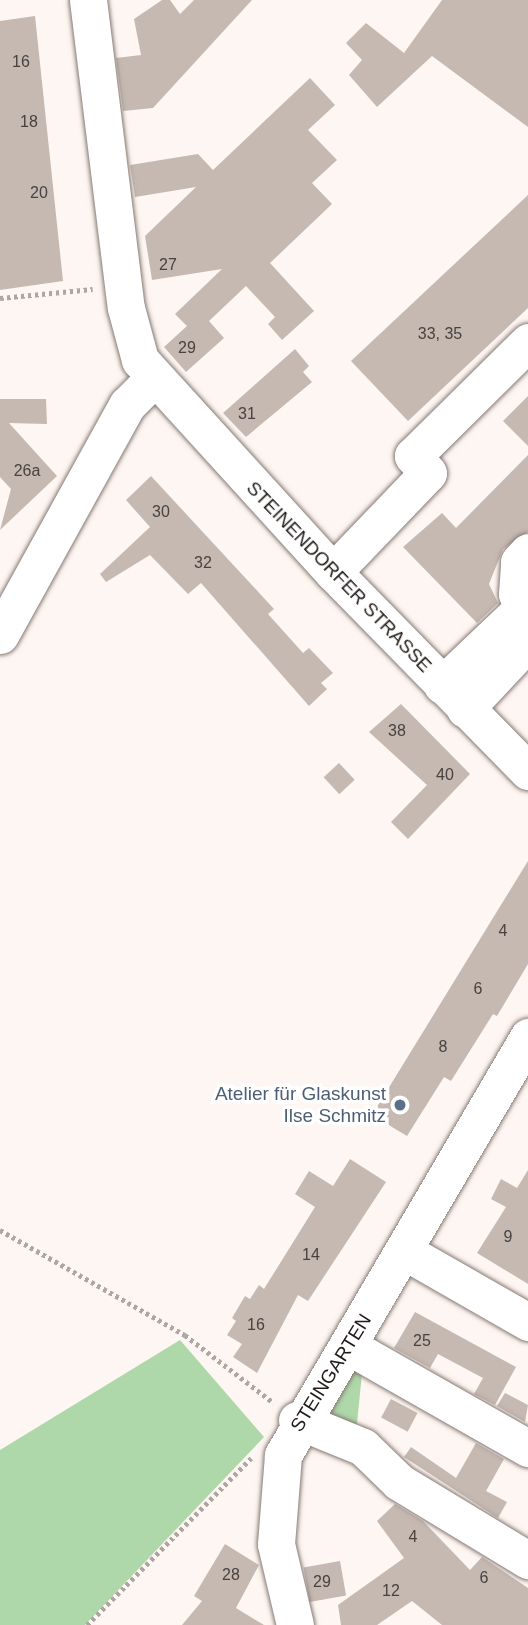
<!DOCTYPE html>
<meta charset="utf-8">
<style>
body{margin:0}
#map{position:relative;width:528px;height:1625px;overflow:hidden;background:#fef6f2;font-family:Helvetica,sans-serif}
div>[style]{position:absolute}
.green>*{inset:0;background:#aed8a9}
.building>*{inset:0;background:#c5b9b2;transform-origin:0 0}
.path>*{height:4.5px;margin-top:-2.25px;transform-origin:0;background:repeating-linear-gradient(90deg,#ada6a3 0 3.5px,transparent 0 7px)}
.roads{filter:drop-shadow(0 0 2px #857973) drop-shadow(0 0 2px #857973)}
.minor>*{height:37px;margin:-18.5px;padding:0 18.5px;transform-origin:18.5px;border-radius:18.5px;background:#fff}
.dots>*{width:19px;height:19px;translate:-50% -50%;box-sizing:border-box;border:4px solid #fff;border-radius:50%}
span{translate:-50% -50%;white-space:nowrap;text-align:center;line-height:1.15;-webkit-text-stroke:7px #fff;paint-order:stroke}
.number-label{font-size:16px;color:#49423f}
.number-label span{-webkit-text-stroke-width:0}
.street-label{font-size:19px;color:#201b19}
.service-label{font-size:19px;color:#4e5e75}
.right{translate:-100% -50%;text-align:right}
</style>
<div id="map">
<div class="green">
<i style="clip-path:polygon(180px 1340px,264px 1437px,85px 1625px,0 1625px,0 1450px)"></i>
<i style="clip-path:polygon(351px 1360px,363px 1364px,356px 1433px,311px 1420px)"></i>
</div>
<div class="building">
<i style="clip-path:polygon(162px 0,170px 0,180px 14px,194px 0,252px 0,153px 108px,123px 111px,116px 58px,141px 55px,134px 19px)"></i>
<i style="clip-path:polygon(442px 0,528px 0,528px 127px,432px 56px,377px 107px,349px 75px,362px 60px,346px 43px,366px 23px,404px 53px)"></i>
<i style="clip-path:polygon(35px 16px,63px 281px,0 290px,0 21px)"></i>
<i style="clip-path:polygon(310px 78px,335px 105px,308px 130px,337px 160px,312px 183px,332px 204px,270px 263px,314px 311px,282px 340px,268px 324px,275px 317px,246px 286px,209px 321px,224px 338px,186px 372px,164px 347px,187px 326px,175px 314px,222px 269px,152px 280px,145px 236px,196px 187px,135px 197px,130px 165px,198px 154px,213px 170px)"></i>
<i style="clip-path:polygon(528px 195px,528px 308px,408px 421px,351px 361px)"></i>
<i style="clip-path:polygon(295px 349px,309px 366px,303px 372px,312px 382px,246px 437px,223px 413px)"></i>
<i style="clip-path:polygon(528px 396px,528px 446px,503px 421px)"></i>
<i style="clip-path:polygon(0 399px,46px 399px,47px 424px,9px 423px,57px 476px,0 530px,11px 489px,0 477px)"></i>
<i style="clip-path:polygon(528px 455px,528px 532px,503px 549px,489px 584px,498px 603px,477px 623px,403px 547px,442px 513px,456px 528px)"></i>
<i style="clip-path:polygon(151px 476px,274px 609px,268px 614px,303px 653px,309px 648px,333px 673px,321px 683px,327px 689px,309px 706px,201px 583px,188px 594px,150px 555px,106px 582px,100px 574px,150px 527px,126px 500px)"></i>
<i style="clip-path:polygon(401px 704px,470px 774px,408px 839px,391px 822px,427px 785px,369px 732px)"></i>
<i style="left:339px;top:763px;width:23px;height:21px;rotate:47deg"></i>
<i style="clip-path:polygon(528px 861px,528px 964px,497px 1016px,493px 1014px,451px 1081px,444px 1077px,407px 1136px,372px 1115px)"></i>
<i style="clip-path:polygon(350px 1159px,386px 1182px,308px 1301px,298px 1295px,257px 1373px,233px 1357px,242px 1344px,227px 1335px,236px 1321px,232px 1318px,245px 1296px,250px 1299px,259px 1285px,264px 1289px,315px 1207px,295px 1194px,309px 1171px,333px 1186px)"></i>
<i style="clip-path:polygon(528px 1170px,528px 1284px,477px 1253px,506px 1207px,491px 1199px,501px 1179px,517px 1188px)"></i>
<i style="clip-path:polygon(415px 1312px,516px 1367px,495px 1405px,474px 1394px,483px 1378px,438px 1354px,430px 1368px,394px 1348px)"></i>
<i style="clip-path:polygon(505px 1393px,528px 1405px,525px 1422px,497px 1406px)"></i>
<i style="left:391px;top:1399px;width:30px;height:21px;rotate:28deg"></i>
<i style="clip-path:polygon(476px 1443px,504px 1459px,486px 1491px,507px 1502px,498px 1518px,404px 1457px,411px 1447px,456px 1478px)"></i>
<i style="clip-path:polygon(395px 1504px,423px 1521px,470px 1570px,482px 1557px,528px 1588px,528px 1625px,442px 1625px,412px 1601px,377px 1625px,341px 1625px,338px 1605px,404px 1558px,377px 1521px)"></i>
<i style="clip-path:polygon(225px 1544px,259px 1565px,236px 1608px,264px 1625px,182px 1625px,202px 1601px,194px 1596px)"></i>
<i style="left:340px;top:1561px;width:35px;height:37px;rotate:80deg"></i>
</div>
<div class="path">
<i style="left:0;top:298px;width:93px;rotate:-5.5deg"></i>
<i style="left:0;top:1230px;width:213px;rotate:29.6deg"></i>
<i style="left:185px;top:1335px;width:112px;rotate:37.4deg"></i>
<i style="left:87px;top:1625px;width:234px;rotate:-45.5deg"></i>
</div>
<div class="roads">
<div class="minor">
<i style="left:88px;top:0;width:310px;rotate:83deg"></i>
<i style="left:126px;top:308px;width:54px;rotate:74.9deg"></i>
<i style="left:140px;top:360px;width:287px;rotate:47.7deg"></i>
<i style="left:333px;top:572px;width:279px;rotate:45.6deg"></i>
<i style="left:333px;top:572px;width:137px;rotate:-46.2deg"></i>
<i style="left:428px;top:473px;width:23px;rotate:-131deg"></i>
<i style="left:413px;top:456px;width:162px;rotate:-44.7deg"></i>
<i style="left:0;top:635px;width:263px;rotate:-61.1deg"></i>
<i style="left:127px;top:405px;width:37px;rotate:-45deg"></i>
<i style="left:442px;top:685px;width:117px;rotate:-43.6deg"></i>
<i style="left:527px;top:604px;width:14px;rotate:-135deg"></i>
<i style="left:517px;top:594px;width:32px;rotate:-86deg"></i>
<i style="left:519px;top:562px;width:13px;rotate:-48deg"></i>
<i style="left:465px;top:709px;width:92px;rotate:-46.8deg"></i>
<i style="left:404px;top:1251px;width:143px;rotate:29.8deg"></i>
<i style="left:350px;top:1347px;width:205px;rotate:29.6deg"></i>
<i style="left:297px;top:1420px;width:71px;rotate:22.2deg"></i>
<i style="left:363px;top:1447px;width:50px;rotate:44.2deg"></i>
<i style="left:399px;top:1482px;width:151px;rotate:31.2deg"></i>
<i style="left:295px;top:1625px;width:83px;rotate:-103.2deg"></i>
<i style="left:276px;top:1544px;width:89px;rotate:-85.5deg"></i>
<i style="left:283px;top:1455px;width:485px;rotate:-59.6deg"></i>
</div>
</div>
<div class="dots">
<i style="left:400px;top:1105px;background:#5c6f8a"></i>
</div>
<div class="number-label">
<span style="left:21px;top:62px">16</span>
<span style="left:29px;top:122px">18</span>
<span style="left:39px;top:193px">20</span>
<span style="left:168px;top:265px">27</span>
<span style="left:440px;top:334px">33, 35</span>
<span style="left:187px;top:348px">29</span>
<span style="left:247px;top:414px">31</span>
<span style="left:27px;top:471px">26a</span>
<span style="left:161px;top:512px">30</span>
<span style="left:203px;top:563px">32</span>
<span style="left:397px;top:731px">38</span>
<span style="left:445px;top:775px">40</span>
<span style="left:503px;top:931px">4</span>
<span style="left:478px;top:989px">6</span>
<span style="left:443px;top:1047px">8</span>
<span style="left:508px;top:1237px">9</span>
<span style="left:311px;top:1255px">14</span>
<span style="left:256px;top:1325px">16</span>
<span style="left:422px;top:1341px">25</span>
<span style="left:413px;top:1537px">4</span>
<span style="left:231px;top:1575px">28</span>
<span style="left:484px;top:1578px">6</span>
<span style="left:322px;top:1582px">29</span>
<span style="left:391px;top:1591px">12</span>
</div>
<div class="street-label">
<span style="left:339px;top:577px;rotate:46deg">STEINENDORFER STRASSE</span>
<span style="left:331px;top:1373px;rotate:-58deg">STEINGARTEN</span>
</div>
<div class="service-label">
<span class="right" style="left:386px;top:1105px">Atelier für Glaskunst<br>Ilse Schmitz</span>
</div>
</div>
